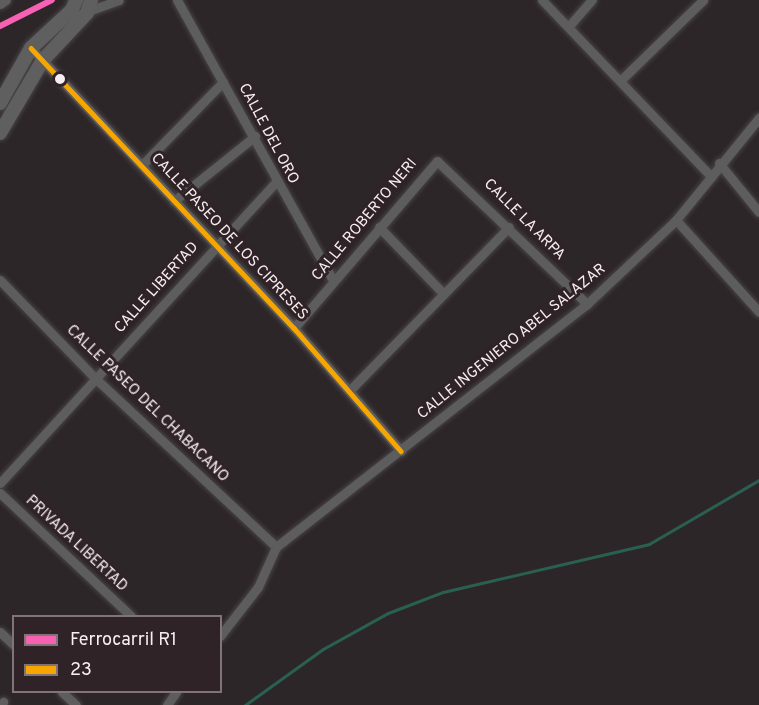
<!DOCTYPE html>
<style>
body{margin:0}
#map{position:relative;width:759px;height:705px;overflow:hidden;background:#2d2628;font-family:Overpass,sans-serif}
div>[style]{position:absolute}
.stream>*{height:3px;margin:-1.5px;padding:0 1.5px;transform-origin:1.5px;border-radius:1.5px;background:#296051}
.roads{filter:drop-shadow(0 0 2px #484345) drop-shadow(0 0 2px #484345)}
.street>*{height:9px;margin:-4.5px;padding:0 4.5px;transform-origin:4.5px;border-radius:4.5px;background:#5c5d5c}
.secondary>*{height:14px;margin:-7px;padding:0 7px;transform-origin:7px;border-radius:7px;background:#5e5f5e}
.bus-1>*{height:4.5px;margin:-2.25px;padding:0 2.25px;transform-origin:2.25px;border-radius:2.25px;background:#f7a600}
.rail-1>*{height:6px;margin:-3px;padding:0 3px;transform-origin:3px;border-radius:3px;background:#f860b3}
.dots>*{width:16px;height:16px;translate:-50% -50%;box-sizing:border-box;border:3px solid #302327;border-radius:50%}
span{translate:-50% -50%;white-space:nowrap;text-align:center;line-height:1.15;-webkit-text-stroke:6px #302327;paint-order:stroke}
.street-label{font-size:15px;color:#f7eef0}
.legend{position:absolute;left:12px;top:615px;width:210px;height:78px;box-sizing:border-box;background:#302327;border:2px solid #807477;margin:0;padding:8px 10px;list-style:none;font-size:18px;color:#f7eef0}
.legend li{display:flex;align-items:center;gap:12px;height:30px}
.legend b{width:30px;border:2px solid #807477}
</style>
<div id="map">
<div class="stream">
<i style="left:245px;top:705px;width:96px;rotate:-35.7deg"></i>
<i style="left:323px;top:649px;width:74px;rotate:-29deg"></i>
<i style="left:388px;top:613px;width:59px;rotate:-20.9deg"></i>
<i style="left:443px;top:592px;width:212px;rotate:-13.1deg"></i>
<i style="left:649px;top:544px;width:127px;rotate:-30.2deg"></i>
</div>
<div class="roads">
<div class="street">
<i style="left:177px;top:0;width:321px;rotate:60.9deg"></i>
<i style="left:542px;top:0;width:245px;rotate:46.2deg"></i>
<i style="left:0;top:4px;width:7px;rotate:-34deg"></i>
<i style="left:83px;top:13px;width:38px;rotate:-20deg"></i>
<i style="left:569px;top:26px;width:35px;rotate:-49deg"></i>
<i style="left:31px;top:48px;width:384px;rotate:46.8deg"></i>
<i style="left:294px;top:328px;width:163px;rotate:49deg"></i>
<i style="left:621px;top:80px;width:115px;rotate:-44.3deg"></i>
<i style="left:719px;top:163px;width:63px;rotate:50.8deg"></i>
<i style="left:142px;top:165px;width:116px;rotate:-45.7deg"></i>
<i style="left:174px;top:201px;width:104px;rotate:-38.7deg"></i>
<i style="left:676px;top:220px;width:124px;rotate:47.9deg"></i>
<i style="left:379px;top:227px;width:93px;rotate:45.9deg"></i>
<i style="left:0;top:280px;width:136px;rotate:45.9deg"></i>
<i style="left:95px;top:378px;width:248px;rotate:43deg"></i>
<i style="left:294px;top:328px;width:220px;rotate:-49.4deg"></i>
<i style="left:437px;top:161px;width:207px;rotate:43.6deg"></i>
<i style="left:349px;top:391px;width:229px;rotate:-45.7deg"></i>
<i style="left:0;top:483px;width:408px;rotate:-47.5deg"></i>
<i style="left:0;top:493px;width:180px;rotate:43.2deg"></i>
<i style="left:0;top:632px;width:19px;rotate:43deg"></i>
<i style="left:220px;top:636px;width:62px;rotate:-52.2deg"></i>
<i style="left:258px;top:587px;width:44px;rotate:-65.8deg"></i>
<i style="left:276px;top:547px;width:395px;rotate:-38deg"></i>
<i style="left:587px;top:304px;width:122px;rotate:-43.3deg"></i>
<i style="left:676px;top:220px;width:132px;rotate:-50.9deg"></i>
<i style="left:62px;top:692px;width:19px;rotate:43deg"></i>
<i style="left:1px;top:705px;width:4px;rotate:-56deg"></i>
<i style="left:167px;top:705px;width:16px;rotate:-55deg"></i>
</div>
<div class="secondary">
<i style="left:0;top:103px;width:63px;rotate:-60.6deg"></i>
<i style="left:31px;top:48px;width:56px;rotate:-42.8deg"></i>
<i style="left:72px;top:10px;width:11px;rotate:-68deg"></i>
<i style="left:0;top:133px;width:85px;rotate:-59.5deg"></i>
<i style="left:43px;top:60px;width:64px;rotate:-46.9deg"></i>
<i style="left:87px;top:13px;width:14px;rotate:-73deg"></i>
</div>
</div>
<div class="bus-1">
<i style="left:31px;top:48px;width:384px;rotate:46.8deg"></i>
<i style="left:294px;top:328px;width:163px;rotate:49deg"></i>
</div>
<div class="rail-1">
<i style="left:0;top:26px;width:58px;rotate:-26.6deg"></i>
</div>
<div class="dots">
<i style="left:60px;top:79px;background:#f7eef0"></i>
</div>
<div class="street-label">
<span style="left:268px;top:134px;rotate:62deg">CALLE DEL ORO</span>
<span style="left:365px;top:220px;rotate:-50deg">CALLE ROBERTO NERI</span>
<span style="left:524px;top:220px;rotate:45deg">CALLE LA ARPA</span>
<span style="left:229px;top:237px;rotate:47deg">CALLE PASEO DE LOS CIPRESES</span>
<span style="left:157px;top:288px;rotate:-48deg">CALLE LIBERTAD</span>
<span style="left:512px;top:342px;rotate:-39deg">CALLE INGENIERO ABEL SALAZAR</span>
<span style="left:147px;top:404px;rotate:44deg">CALLE PASEO DEL CHABACANO</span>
<span style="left:76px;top:544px;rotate:43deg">PRIVADA LIBERTAD</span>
</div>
<ul class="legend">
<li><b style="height:8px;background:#f860b3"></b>Ferrocarril R1</li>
<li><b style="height:8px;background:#f7a600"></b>23</li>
</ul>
</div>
